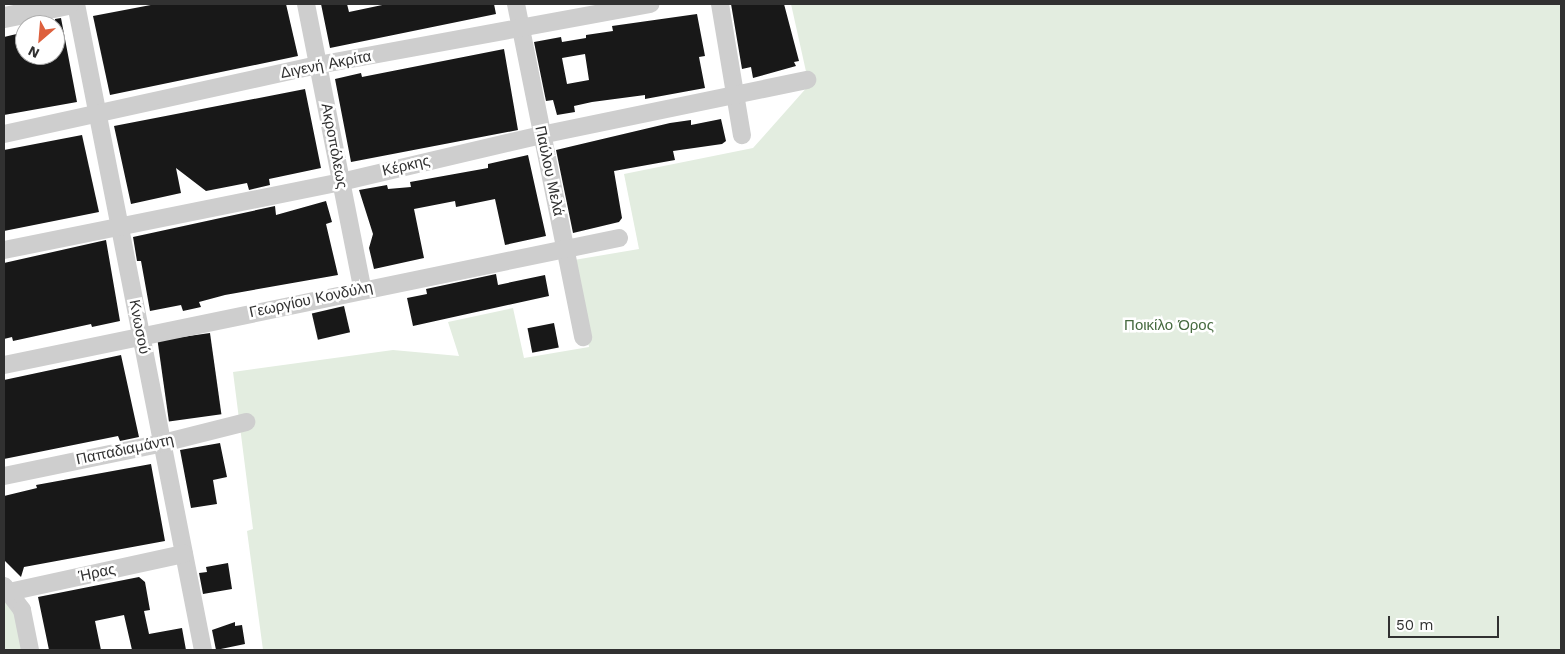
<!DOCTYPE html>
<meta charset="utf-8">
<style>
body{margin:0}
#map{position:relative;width:1565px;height:654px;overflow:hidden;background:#fff;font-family:"Work Sans",sans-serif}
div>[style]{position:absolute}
.green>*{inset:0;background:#e3ede0}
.building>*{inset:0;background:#181818;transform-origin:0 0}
.minor>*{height:18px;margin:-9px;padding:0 9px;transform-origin:9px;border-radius:9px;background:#cecece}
.tertiary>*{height:21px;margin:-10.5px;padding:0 10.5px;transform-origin:10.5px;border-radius:10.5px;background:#cecece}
span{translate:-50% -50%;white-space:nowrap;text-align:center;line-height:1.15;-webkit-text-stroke:5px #fff;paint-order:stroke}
.street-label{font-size:15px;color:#313131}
.park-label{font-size:15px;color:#476b40}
.frame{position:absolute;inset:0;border:5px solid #313131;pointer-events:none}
.north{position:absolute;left:15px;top:15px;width:50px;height:50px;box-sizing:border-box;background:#fff;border:1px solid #adadad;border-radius:50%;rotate:207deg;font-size:14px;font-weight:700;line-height:20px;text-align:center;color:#313131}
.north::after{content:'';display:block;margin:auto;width:18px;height:22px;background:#dd603d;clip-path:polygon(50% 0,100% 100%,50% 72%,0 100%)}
.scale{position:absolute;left:1388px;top:616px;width:111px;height:22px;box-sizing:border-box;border:2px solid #313131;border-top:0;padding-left:6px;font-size:15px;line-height:18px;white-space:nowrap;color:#313131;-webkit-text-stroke:4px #fff;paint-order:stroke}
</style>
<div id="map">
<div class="green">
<i style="clip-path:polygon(791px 4px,1561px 4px,1561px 650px,263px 650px,247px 531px,253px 529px,233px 372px,393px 350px,459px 356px,448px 322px,513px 308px,524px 358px,589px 347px,574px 260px,639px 249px,624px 174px,753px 148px,809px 85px)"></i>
<i style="clip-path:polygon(4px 599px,17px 612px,24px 650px,4px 650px)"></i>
</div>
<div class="building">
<i style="clip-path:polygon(156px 4px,286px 4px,298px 56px,110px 95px,93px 16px)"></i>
<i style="clip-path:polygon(321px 4px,347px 4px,349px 12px,387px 4px,494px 4px,496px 14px,330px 48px)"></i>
<i style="clip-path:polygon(731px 4px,784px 4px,799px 61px,794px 62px,796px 66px,753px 78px,751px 67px,742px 69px)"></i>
<i style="clip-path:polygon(evenodd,697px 14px,705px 56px,699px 57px,705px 88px,645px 99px,645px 95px,592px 102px,574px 106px,575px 112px,557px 115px,553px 100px,546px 101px,534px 42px,561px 37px,562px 42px,586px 38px,586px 35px,613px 31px,612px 26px,697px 14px,585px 54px,589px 80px,567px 84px,562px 58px,585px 54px)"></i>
<i style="clip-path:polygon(61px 18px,77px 102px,4px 115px,4px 37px,25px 32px,25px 55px,55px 55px,55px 19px)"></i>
<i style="clip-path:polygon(504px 49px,518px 130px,351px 162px,335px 79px,361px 73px,362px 77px)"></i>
<i style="clip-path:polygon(305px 89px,321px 168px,269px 179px,270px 185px,249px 190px,247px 183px,206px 191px,176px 168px,181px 193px,131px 204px,114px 126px)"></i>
<i style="clip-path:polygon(721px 119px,726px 141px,722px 144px,673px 151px,675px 160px,614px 171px,622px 218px,619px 222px,573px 233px,556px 150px,670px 123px,691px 120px,691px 125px)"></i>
<i style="clip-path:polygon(82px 135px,99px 212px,4px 231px,4px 150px)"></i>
<i style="clip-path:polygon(528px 155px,546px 236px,505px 245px,495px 199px,456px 207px,455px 201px,414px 209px,424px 258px,374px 269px,369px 248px,373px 234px,359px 190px,387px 185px,388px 189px,411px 187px,410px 182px,488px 168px,488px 164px)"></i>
<i style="clip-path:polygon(326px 201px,332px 222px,326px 224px,338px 275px,225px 295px,199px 302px,201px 307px,183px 311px,181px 305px,150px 311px,141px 261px,137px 261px,133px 237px,275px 206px,276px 215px)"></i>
<i style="clip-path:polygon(106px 240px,120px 321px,92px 327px,91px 324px,13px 341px,12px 337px,4px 339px,4px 263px)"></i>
<i style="clip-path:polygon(496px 274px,498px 285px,545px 275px,549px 296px,413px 326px,407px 298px,427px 294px,426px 289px)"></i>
<i style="left:344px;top:306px;width:27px;height:33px;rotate:77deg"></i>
<i style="left:554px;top:323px;width:25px;height:27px;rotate:79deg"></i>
<i style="left:210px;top:333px;width:82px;height:53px;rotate:82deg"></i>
<i style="clip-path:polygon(121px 355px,139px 437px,120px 441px,118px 436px,4px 459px,4px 380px)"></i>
<i style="clip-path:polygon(220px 443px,227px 477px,213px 480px,217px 504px,191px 508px,180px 450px)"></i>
<i style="clip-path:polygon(151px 464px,165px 541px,24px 567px,21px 577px,4px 560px,4px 496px,37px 488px,36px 485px)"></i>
<i style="clip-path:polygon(228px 563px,232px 589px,203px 594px,199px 573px,207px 572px,206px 567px)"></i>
<i style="clip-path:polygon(139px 577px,145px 582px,150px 610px,144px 611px,149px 634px,182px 628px,186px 650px,132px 650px,124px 615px,95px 621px,101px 650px,49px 650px,38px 597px)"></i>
<i style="clip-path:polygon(235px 622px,235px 626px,242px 625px,245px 644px,216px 650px,212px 630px)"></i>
</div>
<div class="minor">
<i style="left:76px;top:4px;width:658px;rotate:78.88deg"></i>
<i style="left:306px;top:4px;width:289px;rotate:78.8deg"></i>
<i style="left:516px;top:4px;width:340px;rotate:78.6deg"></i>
<i style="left:720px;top:4px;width:133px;rotate:80.5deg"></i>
<i style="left:4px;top:134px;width:321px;rotate:-12.4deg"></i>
<i style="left:318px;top:65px;width:338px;rotate:-10.4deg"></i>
<i style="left:4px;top:250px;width:344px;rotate:-11.4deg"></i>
<i style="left:341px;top:182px;width:205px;rotate:-13.2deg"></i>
<i style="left:541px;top:135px;width:272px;rotate:-11.7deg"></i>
<i style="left:4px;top:365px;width:628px;rotate:-11.67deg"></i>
<i style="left:4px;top:476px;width:162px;rotate:-11.7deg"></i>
<i style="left:163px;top:443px;width:86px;rotate:-14.2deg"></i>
<i style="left:4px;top:586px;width:30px;rotate:53deg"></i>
<i style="left:22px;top:610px;width:41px;rotate:78.7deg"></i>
<i style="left:9px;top:592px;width:179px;rotate:-12.3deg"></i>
</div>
<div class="tertiary">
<i style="left:4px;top:17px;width:65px;rotate:-11.5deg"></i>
</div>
<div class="street-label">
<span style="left:326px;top:65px;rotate:-11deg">Διγενή Ακρίτα</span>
<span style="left:334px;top:146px;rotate:79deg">Ακροπόλεως</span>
<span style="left:406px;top:166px;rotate:-13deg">Κέρκης</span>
<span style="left:549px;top:171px;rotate:78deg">Παύλου Μελά</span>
<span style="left:311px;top:300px;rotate:-12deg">Γεωργίου Κονδύλη</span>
<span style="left:139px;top:327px;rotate:79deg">Κνωσού</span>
<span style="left:125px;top:450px;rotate:-12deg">Παπαδιαμάντη</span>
<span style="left:97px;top:573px;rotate:-12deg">Ήρας</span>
</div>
<div class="park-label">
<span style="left:1169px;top:326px">Ποικίλο Όρος</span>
</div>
<div class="frame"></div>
<div class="north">N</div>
<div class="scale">50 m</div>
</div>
